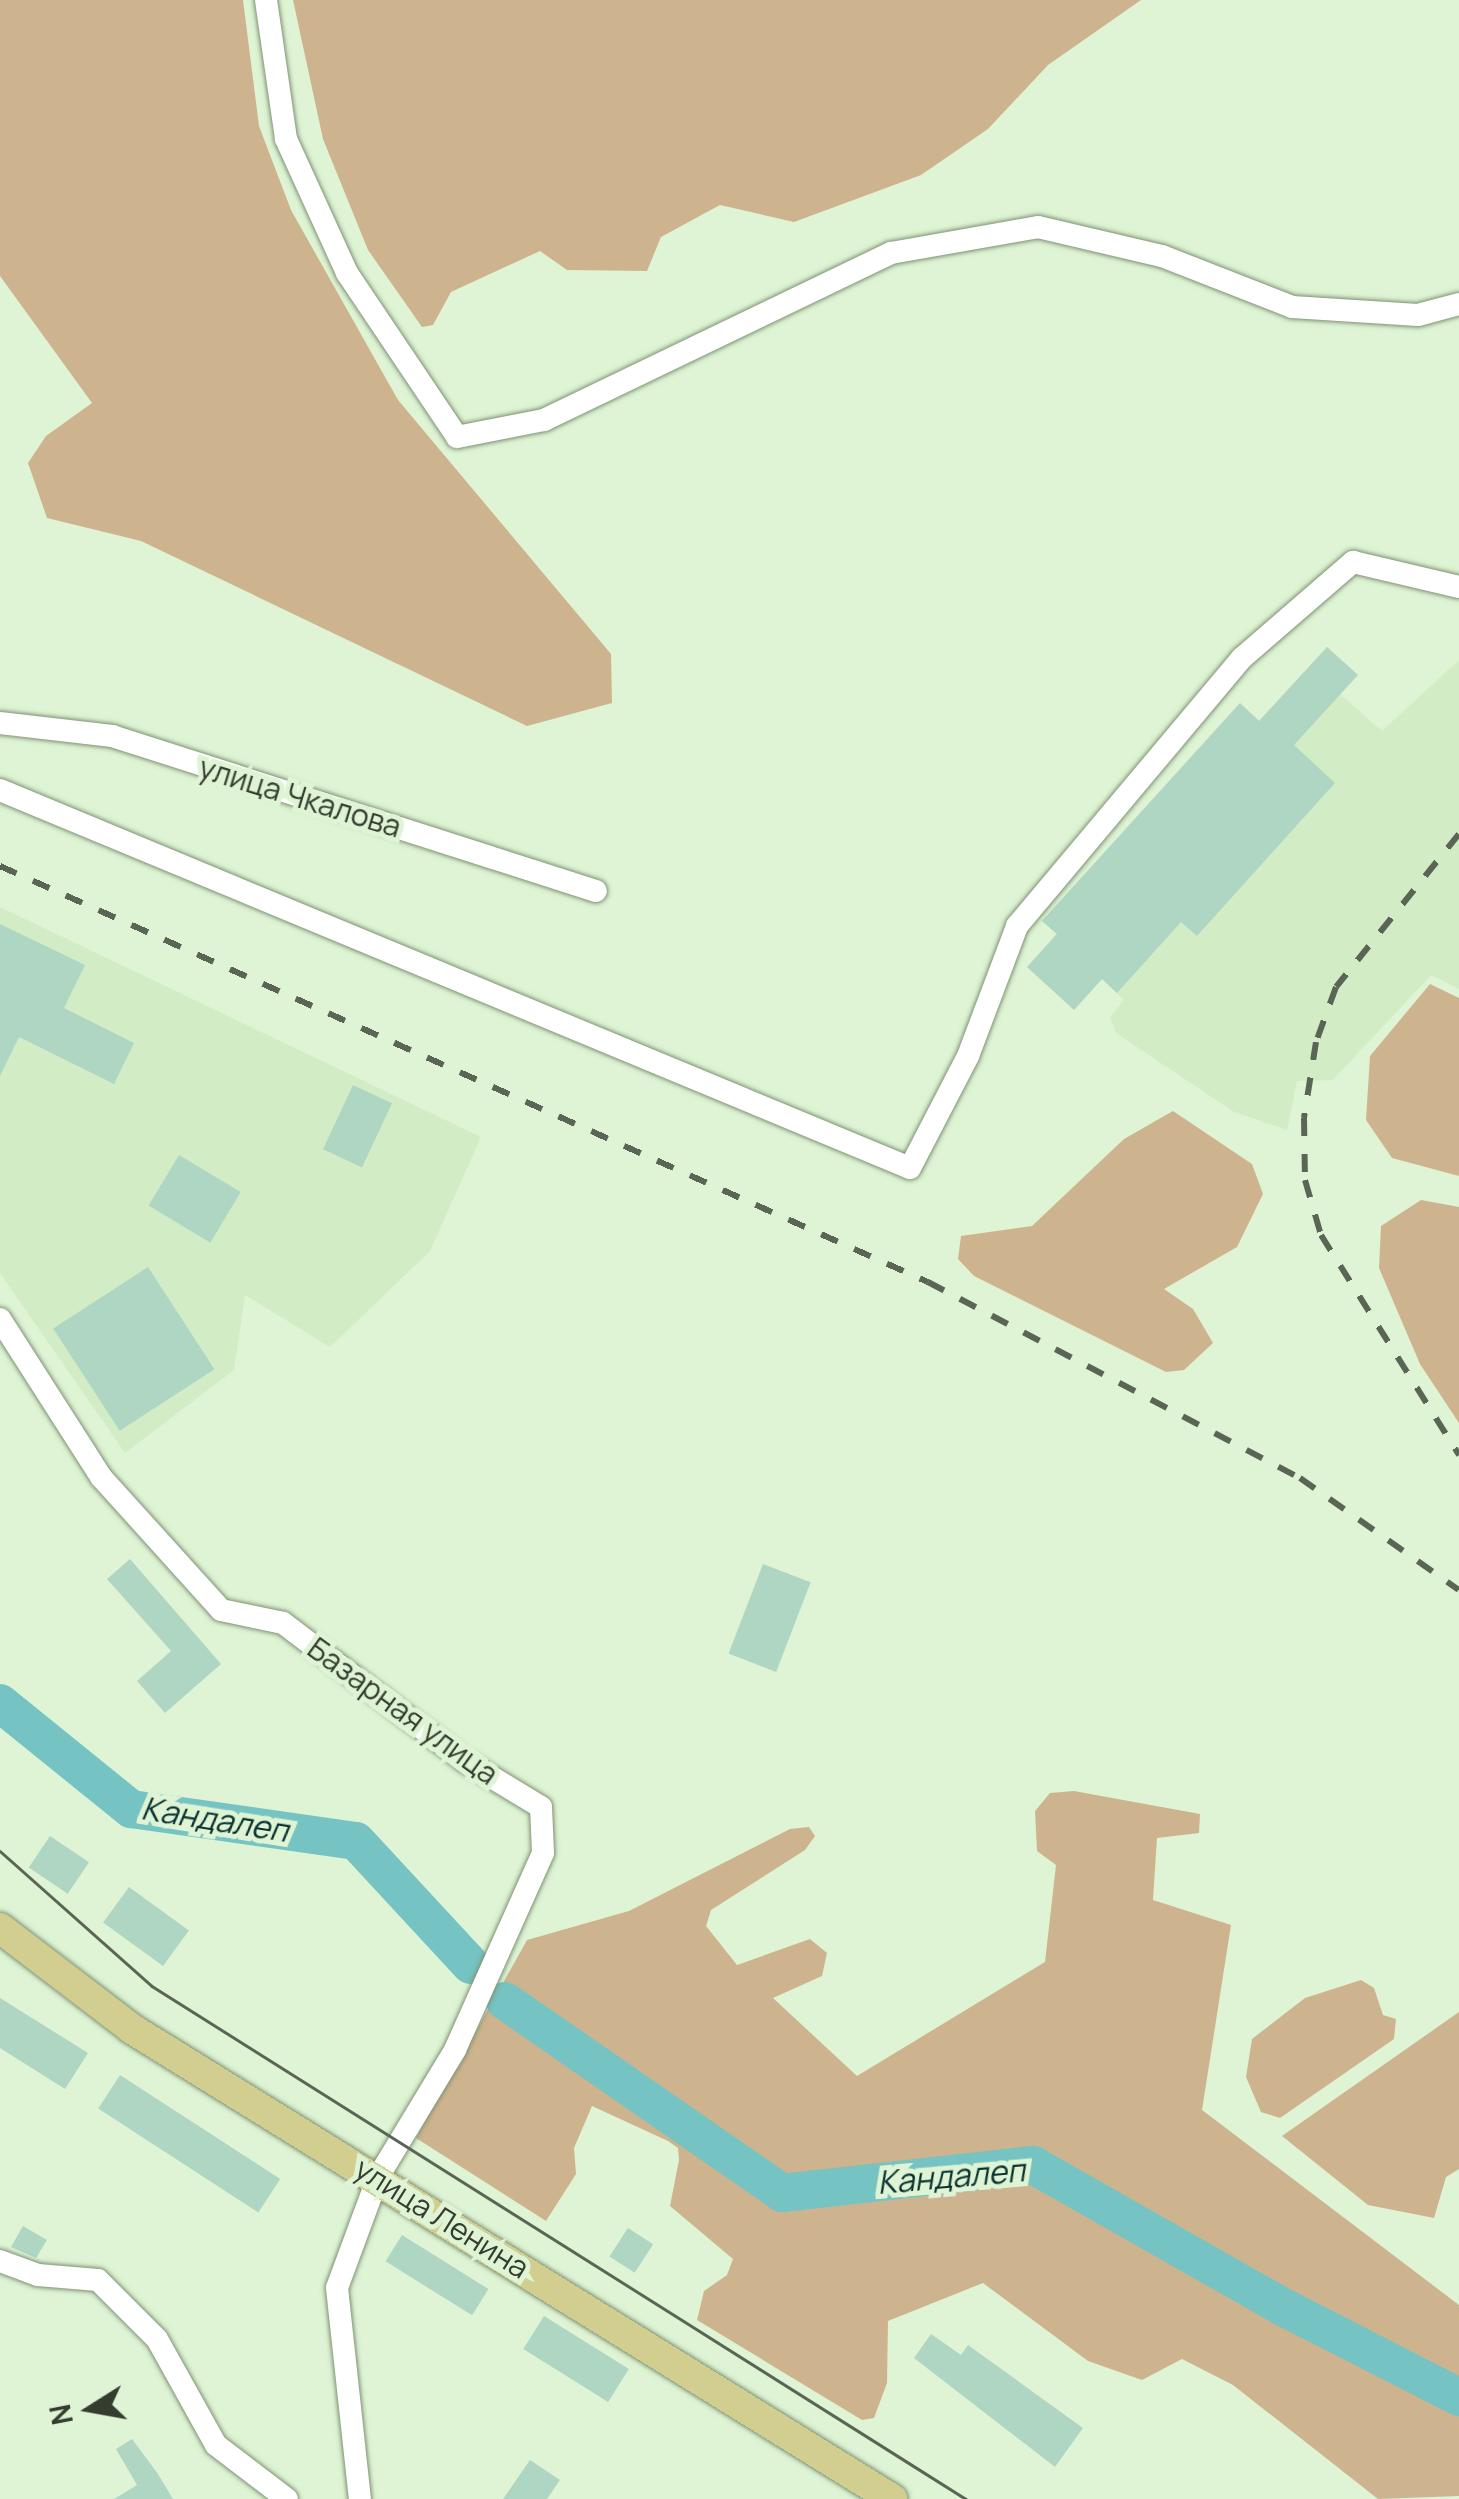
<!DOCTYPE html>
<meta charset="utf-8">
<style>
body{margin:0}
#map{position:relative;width:1459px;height:2499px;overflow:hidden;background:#def4d4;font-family:Manrope,sans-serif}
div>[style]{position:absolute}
.built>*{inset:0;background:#d2edc5}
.green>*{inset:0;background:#ceb48e}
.river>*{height:38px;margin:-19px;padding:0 19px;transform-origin:19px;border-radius:19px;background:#75c3c2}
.building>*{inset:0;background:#afd6c3;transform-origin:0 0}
.roads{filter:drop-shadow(0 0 2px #7f9275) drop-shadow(0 0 2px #7f9275)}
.minor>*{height:22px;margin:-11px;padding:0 11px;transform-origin:11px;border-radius:11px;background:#fff}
.major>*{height:30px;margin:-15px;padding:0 15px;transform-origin:15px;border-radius:15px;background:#d2ce90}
.tram>*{height:2.5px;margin:-1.25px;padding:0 1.25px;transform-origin:1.25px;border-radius:1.25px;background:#5a6555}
.rail>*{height:6px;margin-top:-3px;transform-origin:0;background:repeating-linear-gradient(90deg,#5a6555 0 18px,transparent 0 36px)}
span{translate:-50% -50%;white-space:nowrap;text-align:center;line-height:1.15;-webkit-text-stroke:10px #def4d4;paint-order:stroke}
.street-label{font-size:30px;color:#353d31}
.water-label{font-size:32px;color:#083130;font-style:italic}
.north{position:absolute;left:40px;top:2359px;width:100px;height:100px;-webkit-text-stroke:8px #def4d4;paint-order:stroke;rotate:259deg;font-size:28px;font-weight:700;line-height:40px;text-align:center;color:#353d31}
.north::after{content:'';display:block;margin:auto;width:35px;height:45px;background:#353d31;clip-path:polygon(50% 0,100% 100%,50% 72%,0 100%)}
</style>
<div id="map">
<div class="built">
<i style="clip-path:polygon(1327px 647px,1358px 675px,1340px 694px,1382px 731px,1459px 660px,1459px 989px,1431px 975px,1333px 1080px,1297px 1081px,1287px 1130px,1234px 1112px,1116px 1033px,1110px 1017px,1124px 1000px,1102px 979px,1074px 1010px,1027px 967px,1056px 934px,1042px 921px,1240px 703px,1260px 721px)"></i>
<i style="clip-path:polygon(0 907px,481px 1137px,430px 1251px,330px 1347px,245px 1295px,234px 1370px,125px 1453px,0 1273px)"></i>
</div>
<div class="green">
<i style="clip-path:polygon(0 0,243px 0,259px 126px,291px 210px,398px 400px,611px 654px,612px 703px,527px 726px,141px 541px,47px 518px,28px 463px,46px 436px,92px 403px,0 276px)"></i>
<i style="clip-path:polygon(293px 0,1141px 0,1048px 65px,988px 129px,921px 175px,794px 222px,720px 205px,661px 237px,647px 271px,567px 270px,540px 251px,451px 292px,433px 325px,422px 327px,368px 250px,323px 139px)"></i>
<i style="clip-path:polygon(1430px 984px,1459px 998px,1459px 1176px,1392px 1158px,1366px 1120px,1370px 1056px)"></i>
<i style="clip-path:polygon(1173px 1111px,1252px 1164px,1263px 1194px,1237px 1247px,1164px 1289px,1193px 1309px,1213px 1343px,1184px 1370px,1166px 1372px,974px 1276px,958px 1259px,961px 1236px,1032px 1226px,1124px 1139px)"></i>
<i style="clip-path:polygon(1421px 1200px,1459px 1207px,1459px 1423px,1420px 1364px,1379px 1268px,1381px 1226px)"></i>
<i style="clip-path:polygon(1074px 1791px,1200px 1814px,1199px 1833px,1157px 1838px,1153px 1900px,1231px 1925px,1202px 2110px,1459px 2305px,1459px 2496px,1378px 2499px,1233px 2385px,1182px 2359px,1142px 2380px,1088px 2361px,983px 2283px,888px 2321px,887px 2383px,874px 2418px,862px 2420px,697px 2320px,704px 2291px,727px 2275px,733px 2259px,670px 2206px,679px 2160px,678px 2148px,668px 2141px,592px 2106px,574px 2148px,576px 2174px,546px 2221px,416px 2138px,527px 1940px,629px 1911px,790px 1829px,809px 1827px,815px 1836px,805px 1850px,711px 1910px,706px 1926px,737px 1965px,810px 1939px,827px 1953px,822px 1976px,773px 1998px,857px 2076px,1045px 1962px,1056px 1865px,1037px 1851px,1035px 1811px,1050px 1793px)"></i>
<i style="clip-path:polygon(1361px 1980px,1374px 1988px,1383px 2015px,1396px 2019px,1394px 2039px,1280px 2118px,1261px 2112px,1246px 2077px,1252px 2039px,1305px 1998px)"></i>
<i style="clip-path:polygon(1459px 2012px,1459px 2169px,1446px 2177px,1434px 2218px,1368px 2205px,1282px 2136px)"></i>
</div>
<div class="river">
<i style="left:0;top:1703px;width:169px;rotate:39deg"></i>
<i style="left:131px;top:1809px;width:227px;rotate:8.1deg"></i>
<i style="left:356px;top:1841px;width:169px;rotate:47.2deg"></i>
<i style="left:505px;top:2001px;width:337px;rotate:34.7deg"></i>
<i style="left:782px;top:2193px;width:253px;rotate:-6.4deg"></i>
<i style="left:1033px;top:2165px;width:288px;rotate:29.6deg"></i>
<i style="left:1283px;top:2307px;width:198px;rotate:27.1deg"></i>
</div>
<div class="building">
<i style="clip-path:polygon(1327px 647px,1358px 675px,1294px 745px,1335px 783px,1197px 936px,1181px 922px,1117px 993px,1102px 979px,1074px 1010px,1027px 967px,1057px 934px,1042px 921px,1240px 703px,1259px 721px)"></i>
<i style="clip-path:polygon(0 924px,85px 965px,64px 1008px,134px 1043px,114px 1084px,19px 1037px,0 1076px)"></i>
<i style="left:353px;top:1085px;width:43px;height:71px;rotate:25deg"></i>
<i style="left:179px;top:1155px;width:72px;height:59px;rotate:31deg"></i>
<i style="left:148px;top:1267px;width:122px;height:113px;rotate:57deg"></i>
<i style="clip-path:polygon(130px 1559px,221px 1664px,165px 1713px,137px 1681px,171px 1651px,107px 1579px)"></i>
<i style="left:763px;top:1564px;width:51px;height:96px;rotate:21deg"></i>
<i style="left:50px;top:1836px;width:47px;height:38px;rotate:34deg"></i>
<i style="left:129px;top:1887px;width:74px;height:44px;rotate:36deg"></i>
<i style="clip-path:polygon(0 1998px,88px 2053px,65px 2089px,0 2048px)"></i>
<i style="left:120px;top:2075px;width:191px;height:40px;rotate:33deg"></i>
<i style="clip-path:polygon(23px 2226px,47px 2240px,36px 2258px,11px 2247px)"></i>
<i style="left:628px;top:2228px;width:30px;height:34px;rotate:33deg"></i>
<i style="left:402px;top:2235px;width:102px;height:31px;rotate:32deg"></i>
<i style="left:544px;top:2316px;width:100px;height:39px;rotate:32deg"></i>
<i style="clip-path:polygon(931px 2334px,961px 2355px,968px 2345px,1083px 2428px,1055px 2467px,914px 2358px)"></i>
<i style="clip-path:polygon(132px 2439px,158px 2474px,173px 2499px,114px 2499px,137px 2485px,116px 2449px)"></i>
<i style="clip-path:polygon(530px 2460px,560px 2480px,547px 2499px,503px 2499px)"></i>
</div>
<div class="roads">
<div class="minor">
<i style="left:266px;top:0;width:140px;rotate:81.8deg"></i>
<i style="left:286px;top:139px;width:147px;rotate:65.5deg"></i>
<i style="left:347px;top:273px;width:197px;rotate:56.1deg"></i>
<i style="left:457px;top:437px;width:89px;rotate:-11.1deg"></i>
<i style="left:544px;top:420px;width:385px;rotate:-25.7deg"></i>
<i style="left:891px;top:253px;width:149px;rotate:-10deg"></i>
<i style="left:1038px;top:227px;width:127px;rotate:13.2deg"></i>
<i style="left:1162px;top:256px;width:140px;rotate:21.4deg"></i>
<i style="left:1292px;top:307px;width:126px;rotate:3.6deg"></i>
<i style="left:1418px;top:315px;width:42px;rotate:-15deg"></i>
<i style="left:0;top:723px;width:113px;rotate:6.6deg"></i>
<i style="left:112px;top:736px;width:508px;rotate:17.76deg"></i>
<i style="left:0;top:790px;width:985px;rotate:22.56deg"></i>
<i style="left:910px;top:1168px;width:126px;rotate:-62.6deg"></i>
<i style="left:968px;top:1056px;width:139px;rotate:-69.3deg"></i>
<i style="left:1017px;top:926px;width:350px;rotate:-50deg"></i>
<i style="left:1242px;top:658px;width:147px;rotate:-40.9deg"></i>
<i style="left:1353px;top:562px;width:109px;rotate:13.3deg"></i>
<i style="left:0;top:1319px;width:188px;rotate:57.4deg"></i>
<i style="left:101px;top:1477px;width:179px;rotate:47.9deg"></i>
<i style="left:221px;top:1610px;width:63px;rotate:11.8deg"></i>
<i style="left:283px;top:1623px;width:228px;rotate:37.2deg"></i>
<i style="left:465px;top:1761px;width:89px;rotate:31.2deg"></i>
<i style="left:541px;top:1807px;width:46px;rotate:87.5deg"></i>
<i style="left:543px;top:1853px;width:216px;rotate:114.1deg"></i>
<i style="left:455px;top:2050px;width:149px;rotate:121.2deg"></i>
<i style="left:378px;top:2177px;width:118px;rotate:110.3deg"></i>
<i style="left:337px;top:2288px;width:212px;rotate:83.8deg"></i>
<i style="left:0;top:2261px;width:40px;rotate:20.2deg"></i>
<i style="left:38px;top:2275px;width:60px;rotate:4.8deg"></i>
<i style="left:98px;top:2280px;width:83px;rotate:45deg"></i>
<i style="left:157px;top:2339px;width:121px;rotate:60.9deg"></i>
<i style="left:216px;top:2445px;width:89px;rotate:37.3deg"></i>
</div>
<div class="major">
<i style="left:0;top:1928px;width:166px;rotate:37.4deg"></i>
<i style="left:132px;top:2029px;width:894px;rotate:31.73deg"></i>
</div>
</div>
<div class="tram">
<i style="left:0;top:1851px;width:203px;rotate:41.6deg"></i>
<i style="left:152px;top:1986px;width:962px;rotate:32.22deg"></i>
</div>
<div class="rail">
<i style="left:1459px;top:834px;width:196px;rotate:128.8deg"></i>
<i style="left:1336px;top:987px;width:59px;rotate:110deg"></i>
<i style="left:1316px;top:1042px;width:77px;rotate:99deg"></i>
<i style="left:1304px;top:1118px;width:62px;rotate:89.1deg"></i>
<i style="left:1305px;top:1180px;width:57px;rotate:73.8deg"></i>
<i style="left:1321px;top:1235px;width:260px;rotate:57.9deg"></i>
<i style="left:0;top:866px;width:1017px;rotate:24.15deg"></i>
<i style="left:928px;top:1282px;width:420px;rotate:27.8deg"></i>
<i style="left:1300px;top:1478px;width:194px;rotate:35.2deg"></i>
</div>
<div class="street-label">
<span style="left:300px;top:797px;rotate:17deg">улица Чкалова</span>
<span style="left:403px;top:1711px;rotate:36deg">Базарная улица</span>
<span style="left:442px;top:2218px;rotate:32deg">улица Ленина</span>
</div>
<div class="water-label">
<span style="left:215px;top:1819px;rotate:9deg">Кандалеп</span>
<span style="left:951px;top:2176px;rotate:-5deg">Кандалеп</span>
</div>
<div class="north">N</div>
</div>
